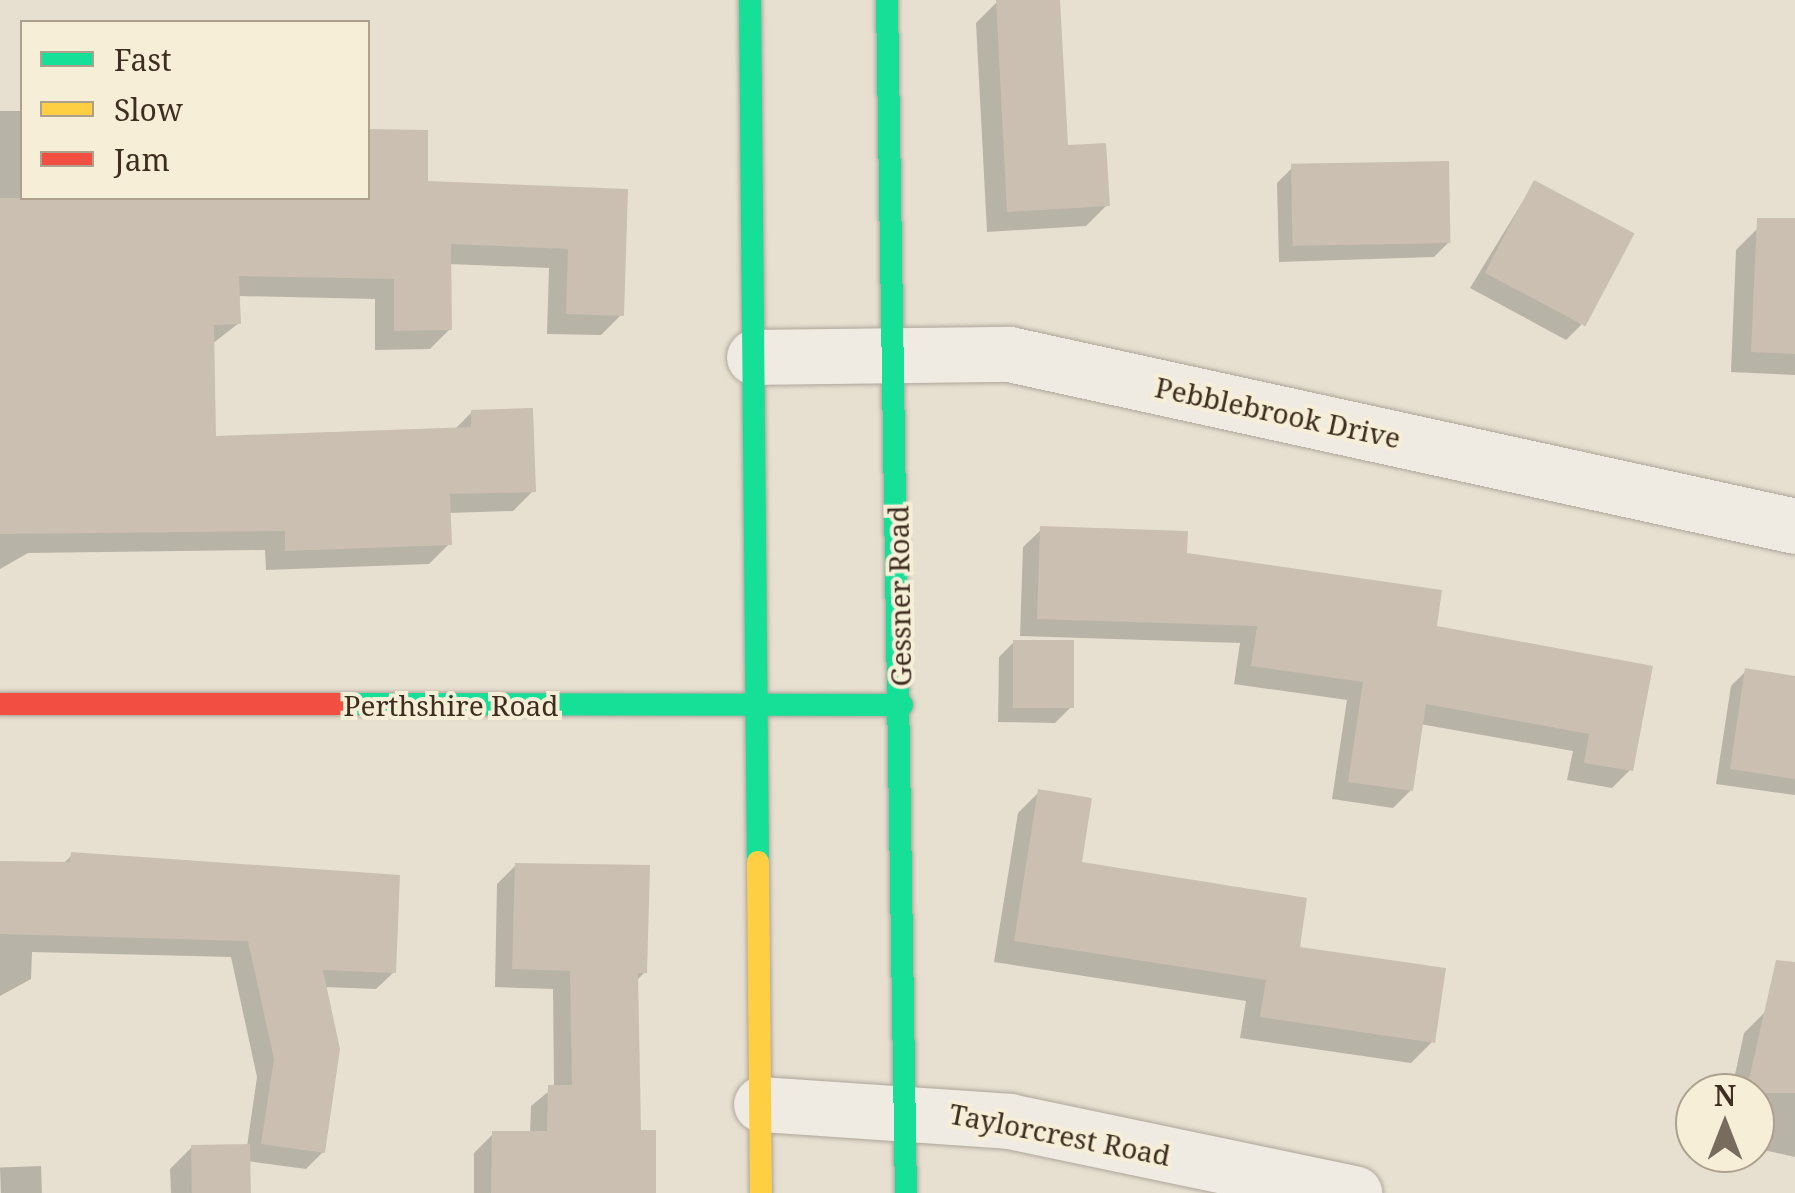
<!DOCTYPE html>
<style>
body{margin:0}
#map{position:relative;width:1795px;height:1193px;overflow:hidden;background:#e7e0d1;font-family:"Noto Serif",serif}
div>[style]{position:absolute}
.shadow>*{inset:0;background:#0003;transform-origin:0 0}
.building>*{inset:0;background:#cbbfb2;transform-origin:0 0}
.roads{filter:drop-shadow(0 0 2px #ada599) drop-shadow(0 0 2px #ada599)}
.street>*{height:55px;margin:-27.5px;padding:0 27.5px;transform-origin:27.5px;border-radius:27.5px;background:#efebe3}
.fast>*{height:22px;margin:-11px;padding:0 11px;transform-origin:11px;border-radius:11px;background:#16e098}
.slow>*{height:22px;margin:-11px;padding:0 11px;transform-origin:11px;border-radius:11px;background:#ffcf43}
.jam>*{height:22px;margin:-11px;padding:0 11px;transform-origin:11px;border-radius:11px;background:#f24e42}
span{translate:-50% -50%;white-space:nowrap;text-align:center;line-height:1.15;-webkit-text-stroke:8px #f7eed8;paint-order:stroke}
.street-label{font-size:28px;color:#3d2e20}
.legend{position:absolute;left:20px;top:20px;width:350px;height:180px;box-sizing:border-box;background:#f7eed8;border:2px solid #ada18e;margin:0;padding:12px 18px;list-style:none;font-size:30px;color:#3d2e20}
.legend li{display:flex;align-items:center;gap:20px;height:50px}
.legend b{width:50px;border:2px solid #ada18e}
.north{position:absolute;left:1675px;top:1073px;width:100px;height:100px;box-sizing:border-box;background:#f7eed8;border:2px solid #ada18e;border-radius:50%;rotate:0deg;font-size:28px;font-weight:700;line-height:40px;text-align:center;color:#3d2e20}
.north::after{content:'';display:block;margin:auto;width:35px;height:45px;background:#786c5e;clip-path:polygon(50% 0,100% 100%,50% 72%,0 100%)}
</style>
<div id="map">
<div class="shadow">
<i style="clip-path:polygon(1057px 0,1066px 147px,1107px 205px,1086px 226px,987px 232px,976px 23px,998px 1px)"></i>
<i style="clip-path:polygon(0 111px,22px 111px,22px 198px,368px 198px,368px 132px,426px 133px,425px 184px,625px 191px,621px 315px,601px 335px,547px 334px,549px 268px,449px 264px,450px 329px,430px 349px,375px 350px,375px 299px,238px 296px,239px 323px,212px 344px,213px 438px,454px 430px,472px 412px,533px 491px,513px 511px,448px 513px,449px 544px,429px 564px,266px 570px,265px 550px,28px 553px,0 569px)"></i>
<i style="clip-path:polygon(1292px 168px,1449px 242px,1434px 257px,1279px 262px,1277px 183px)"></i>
<i style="clip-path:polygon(1534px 183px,1581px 325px,1566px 340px,1470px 288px)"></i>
<i style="clip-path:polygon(1758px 228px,1795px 230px,1795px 375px,1731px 372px,1736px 250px)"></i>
<i style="clip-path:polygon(1042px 529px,1184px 555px,1434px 628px,1650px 668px,1630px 770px,1612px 788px,1567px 780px,1573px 751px,1420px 724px,1411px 790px,1393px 808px,1332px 799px,1347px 700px,1234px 684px,1240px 643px,1020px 636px,1023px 547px)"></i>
<i style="clip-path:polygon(1014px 642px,1070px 708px,1055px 723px,998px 722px,999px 657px)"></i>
<i style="clip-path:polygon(1746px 671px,1795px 678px,1795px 795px,1716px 784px,1731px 686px)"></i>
<i style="clip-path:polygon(1039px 792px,1079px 864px,1297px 950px,1432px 1042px,1411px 1063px,1240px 1038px,1246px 1001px,994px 962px,1018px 813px)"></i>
<i style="clip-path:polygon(72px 855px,394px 972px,376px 989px,324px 987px,323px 1152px,306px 1169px,247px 1161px,248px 1193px,171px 1193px,170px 1169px,192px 1147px,247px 1146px,257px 1077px,231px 957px,32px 952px,31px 979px,0 996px,0 863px,62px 865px)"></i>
<i style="clip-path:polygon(516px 865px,645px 972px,636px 981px,638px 1133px,653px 1193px,474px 1193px,474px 1153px,493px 1134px,530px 1134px,531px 1106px,554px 1087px,553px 989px,495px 987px,497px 884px)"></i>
<i style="clip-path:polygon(1766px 1011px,1795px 1018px,1795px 1157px,1755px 1148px,1755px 1093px,1731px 1093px,1744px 1033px)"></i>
<i style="left:41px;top:1166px;width:27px;height:41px;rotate:88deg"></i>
</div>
<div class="building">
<i style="clip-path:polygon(996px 0,1060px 0,1068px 145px,1106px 143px,1110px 206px,1007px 212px)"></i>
<i style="clip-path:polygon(368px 129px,428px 130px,428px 181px,628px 189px,624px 316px,566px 314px,568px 249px,451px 244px,452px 330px,394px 331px,394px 279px,239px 276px,241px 324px,214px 325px,216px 436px,471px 427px,471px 410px,533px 408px,536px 492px,450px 494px,452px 545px,285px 551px,285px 531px,0 534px,0 198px,368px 198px)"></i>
<i style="left:1449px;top:161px;width:82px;height:158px;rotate:89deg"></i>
<i style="left:1534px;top:180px;width:114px;height:105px;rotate:28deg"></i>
<i style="clip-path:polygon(1757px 218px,1795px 218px,1795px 354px,1751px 352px)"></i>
<i style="clip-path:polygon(1040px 526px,1188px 531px,1187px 553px,1442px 590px,1437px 626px,1653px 666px,1633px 771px,1584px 763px,1589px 734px,1426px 704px,1413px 791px,1348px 782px,1363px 682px,1251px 666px,1257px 626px,1037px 619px)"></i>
<i style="left:1013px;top:640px;width:61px;height:68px"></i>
<i style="clip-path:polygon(1745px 668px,1795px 676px,1795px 779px,1730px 769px)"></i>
<i style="clip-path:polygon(1038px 789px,1092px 798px,1082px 862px,1307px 898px,1300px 947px,1446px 968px,1435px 1043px,1260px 1017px,1266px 980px,1014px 941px)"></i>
<i style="clip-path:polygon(71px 852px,400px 875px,396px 973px,323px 970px,340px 1049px,325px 1153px,261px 1144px,274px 1059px,248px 941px,0 934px,0 861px,70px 862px)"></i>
<i style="clip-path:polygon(515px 863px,650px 865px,647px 973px,638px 973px,641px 1130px,656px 1130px,656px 1193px,491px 1193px,492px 1131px,547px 1131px,548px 1085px,572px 1085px,570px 971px,512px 969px)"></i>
<i style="clip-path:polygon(1776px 960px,1795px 962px,1795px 1093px,1746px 1093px)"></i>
<i style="left:250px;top:1144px;width:49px;height:59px;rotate:89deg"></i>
</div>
<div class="roads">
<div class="street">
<i style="left:754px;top:357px;width:255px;rotate:-0.7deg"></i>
<i style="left:1009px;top:354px;width:805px;rotate:12.34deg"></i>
<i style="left:761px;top:1104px;width:249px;rotate:3.9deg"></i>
<i style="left:1009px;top:1121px;width:353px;rotate:11.8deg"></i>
</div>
<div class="fast">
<i style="left:750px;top:0;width:862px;rotate:89.47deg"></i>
<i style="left:887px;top:0;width:1193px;rotate:89.09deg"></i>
<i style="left:346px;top:704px;width:556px;rotate:0.1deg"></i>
</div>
<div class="slow">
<i style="left:758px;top:862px;width:331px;rotate:89.5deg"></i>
</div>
<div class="jam">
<i style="left:0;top:704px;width:346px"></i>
</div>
</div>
<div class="street-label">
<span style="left:1278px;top:412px;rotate:12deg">Pebblebrook Drive</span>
<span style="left:899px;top:596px;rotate:-91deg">Gessner Road</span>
<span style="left:451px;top:705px">Perthshire Road</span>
<span style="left:1060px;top:1134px;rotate:11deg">Taylorcrest Road</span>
</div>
<ul class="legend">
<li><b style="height:12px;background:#16e098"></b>Fast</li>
<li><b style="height:12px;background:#ffcf43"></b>Slow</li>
<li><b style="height:12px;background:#f24e42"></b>Jam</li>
</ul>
<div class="north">N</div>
</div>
